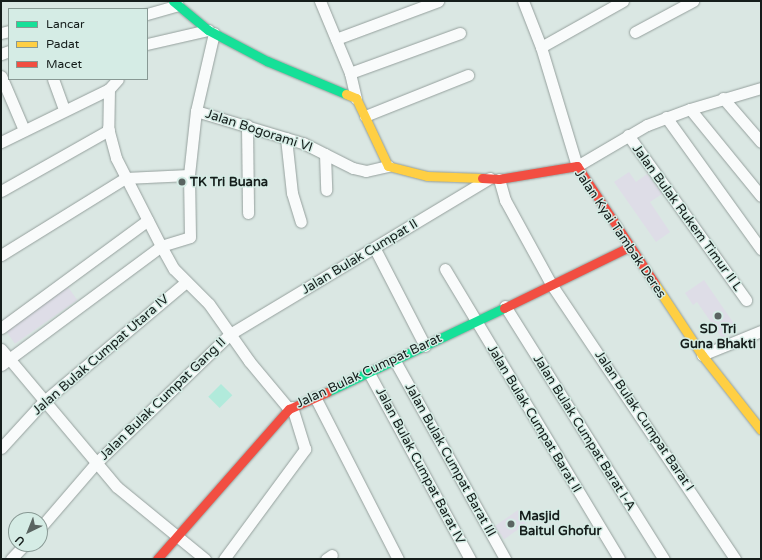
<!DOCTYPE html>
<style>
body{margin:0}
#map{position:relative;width:762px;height:560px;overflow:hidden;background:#dae7e3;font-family:"Varela Round",sans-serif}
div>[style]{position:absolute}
.green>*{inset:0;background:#b1eadb;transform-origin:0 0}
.building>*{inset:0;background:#dedde7;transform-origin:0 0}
.roads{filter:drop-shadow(0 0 1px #95a09d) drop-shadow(0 0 1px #95a09d)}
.street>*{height:11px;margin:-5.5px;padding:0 5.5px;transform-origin:5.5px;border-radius:5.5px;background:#f9fbfb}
.fast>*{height:9px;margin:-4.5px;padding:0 4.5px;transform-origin:4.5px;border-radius:4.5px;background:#16e098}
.slow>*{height:9px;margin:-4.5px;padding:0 4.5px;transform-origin:4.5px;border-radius:4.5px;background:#ffcf43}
.jam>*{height:9px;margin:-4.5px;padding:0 4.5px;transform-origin:4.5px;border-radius:4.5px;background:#f24e42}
.dots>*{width:11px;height:11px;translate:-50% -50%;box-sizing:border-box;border:2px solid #d5ece5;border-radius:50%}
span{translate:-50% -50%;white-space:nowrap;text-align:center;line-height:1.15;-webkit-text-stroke:3px #d5ece5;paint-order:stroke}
.street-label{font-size:13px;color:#151d1b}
.poi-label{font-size:13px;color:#151d1b;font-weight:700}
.left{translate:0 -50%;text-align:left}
.frame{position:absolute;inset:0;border:2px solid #151d1b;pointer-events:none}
.legend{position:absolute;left:8px;top:8px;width:140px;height:72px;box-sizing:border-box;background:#d5ece5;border:1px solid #889994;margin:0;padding:5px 7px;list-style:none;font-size:12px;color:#151d1b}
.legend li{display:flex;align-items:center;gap:8px;height:20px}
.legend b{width:20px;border:1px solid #889994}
.north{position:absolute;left:8px;top:512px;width:40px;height:40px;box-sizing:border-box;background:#d5ece5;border:1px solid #889994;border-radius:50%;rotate:223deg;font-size:11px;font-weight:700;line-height:16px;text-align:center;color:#151d1b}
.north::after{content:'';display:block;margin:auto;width:14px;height:18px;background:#5a6461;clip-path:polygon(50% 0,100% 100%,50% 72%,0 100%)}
</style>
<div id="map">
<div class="green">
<i style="left:221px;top:384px;width:16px;height:18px;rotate:45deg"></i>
</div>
<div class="building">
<i style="clip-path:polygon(629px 172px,636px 182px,647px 174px,662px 194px,650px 202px,670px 232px,656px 242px,614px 182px)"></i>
<i style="clip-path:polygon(704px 280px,737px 328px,722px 338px,697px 302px,693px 305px,685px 293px)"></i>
<i style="left:68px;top:287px;width:16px;height:76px;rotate:55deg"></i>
<i style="left:518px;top:510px;width:16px;height:28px;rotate:55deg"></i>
</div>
<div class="roads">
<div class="street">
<i style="left:320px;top:1px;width:78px;rotate:67.4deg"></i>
<i style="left:350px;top:73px;width:26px;rotate:77deg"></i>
<i style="left:523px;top:1px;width:49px;rotate:68.6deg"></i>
<i style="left:541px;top:47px;width:124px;rotate:73.2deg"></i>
<i style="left:577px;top:166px;width:81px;rotate:-30.4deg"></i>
<i style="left:647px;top:125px;width:46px;rotate:-20.4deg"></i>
<i style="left:690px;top:109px;width:74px;rotate:-16.5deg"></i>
<i style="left:147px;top:14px;width:32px;rotate:-16deg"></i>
<i style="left:635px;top:32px;width:66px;rotate:-28.1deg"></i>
<i style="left:1px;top:33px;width:8px;rotate:-14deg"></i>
<i style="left:336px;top:39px;width:109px;rotate:-20.4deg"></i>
<i style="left:147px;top:44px;width:63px;rotate:-12.9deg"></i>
<i style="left:541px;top:47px;width:94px;rotate:-29.3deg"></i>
<i style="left:1px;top:54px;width:9px;rotate:-21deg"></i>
<i style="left:350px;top:73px;width:117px;rotate:-20deg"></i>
<i style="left:1px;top:76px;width:59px;rotate:66.9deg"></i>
<i style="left:53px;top:79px;width:32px;rotate:70deg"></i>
<i style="left:109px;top:89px;width:39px;rotate:91deg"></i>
<i style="left:108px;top:128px;width:31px;rotate:75deg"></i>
<i style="left:116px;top:158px;width:99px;rotate:62.9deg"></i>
<i style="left:161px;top:246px;width:26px;rotate:61deg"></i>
<i style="left:174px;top:269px;width:49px;rotate:45deg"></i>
<i style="left:209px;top:304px;width:70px;rotate:54.9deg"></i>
<i style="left:249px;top:361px;width:62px;rotate:50.2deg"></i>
<i style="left:723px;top:98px;width:58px;rotate:49.2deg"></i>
<i style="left:690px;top:109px;width:112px;rotate:50.8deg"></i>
<i style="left:196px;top:111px;width:112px;rotate:16.7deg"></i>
<i style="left:303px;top:143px;width:56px;rotate:26.6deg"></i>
<i style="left:353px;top:168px;width:13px;rotate:13deg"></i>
<i style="left:366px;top:171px;width:23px;rotate:-13deg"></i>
<i style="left:365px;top:116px;width:111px;rotate:-21.7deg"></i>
<i style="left:666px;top:117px;width:163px;rotate:54.3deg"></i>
<i style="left:247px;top:125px;width:88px;rotate:89.3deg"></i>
<i style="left:628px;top:135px;width:203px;rotate:54.4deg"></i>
<i style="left:286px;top:138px;width:55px;rotate:83.8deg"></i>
<i style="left:292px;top:193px;width:30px;rotate:73deg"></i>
<i style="left:1px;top:142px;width:120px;rotate:-26.1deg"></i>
<i style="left:109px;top:89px;width:13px;rotate:-48deg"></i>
<i style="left:325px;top:154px;width:36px;rotate:88deg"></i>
<i style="left:499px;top:179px;width:22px;rotate:74deg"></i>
<i style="left:505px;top:200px;width:96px;rotate:61.3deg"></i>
<i style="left:551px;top:284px;width:331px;rotate:56.2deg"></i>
<i style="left:1px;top:191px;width:124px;rotate:-29.5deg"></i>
<i style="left:375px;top:249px;width:109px;rotate:62.7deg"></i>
<i style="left:1px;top:255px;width:146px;rotate:-31.8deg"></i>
<i style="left:125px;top:178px;width:64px;rotate:-2.7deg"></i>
<i style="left:445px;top:269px;width:338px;rotate:59deg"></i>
<i style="left:505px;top:306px;width:299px;rotate:57.9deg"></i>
<i style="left:1px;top:328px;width:182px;rotate:-36.3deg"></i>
<i style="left:1px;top:349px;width:180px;rotate:50deg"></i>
<i style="left:117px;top:487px;width:114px;rotate:39.3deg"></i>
<i style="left:702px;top:355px;width:64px;rotate:-22.1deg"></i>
<i style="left:395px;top:361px;width:227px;rotate:60.9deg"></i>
<i style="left:1px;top:365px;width:199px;rotate:-36.6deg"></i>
<i style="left:161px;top:246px;width:30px;rotate:-17deg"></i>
<i style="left:190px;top:237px;width:62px;rotate:-90.9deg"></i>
<i style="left:189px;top:175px;width:64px;rotate:-83.8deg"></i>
<i style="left:196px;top:111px;width:80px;rotate:-77deg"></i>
<i style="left:369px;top:373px;width:212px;rotate:61.5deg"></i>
<i style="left:315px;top:397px;width:182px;rotate:62.9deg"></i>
<i style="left:1px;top:448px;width:62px;rotate:-47.6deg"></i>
<i style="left:43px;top:402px;width:187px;rotate:-40deg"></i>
<i style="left:40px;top:528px;width:86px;rotate:-49.3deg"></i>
<i style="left:96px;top:463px;width:186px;rotate:-43.9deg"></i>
<i style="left:230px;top:334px;width:303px;rotate:-31deg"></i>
<i style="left:11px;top:559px;width:21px;rotate:-47deg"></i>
<i style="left:224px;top:559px;width:137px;rotate:-53.6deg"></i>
<i style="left:305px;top:449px;width:44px;rotate:-107.2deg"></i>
<i style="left:326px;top:559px;width:7px;rotate:-34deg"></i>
</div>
<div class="fast">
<i style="left:173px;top:1px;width:45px;rotate:39.6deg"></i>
<i style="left:208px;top:30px;width:67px;rotate:27.7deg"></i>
<i style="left:267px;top:61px;width:86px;rotate:22.7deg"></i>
<i style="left:327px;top:392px;width:196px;rotate:-25.4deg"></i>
</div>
<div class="slow">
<i style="left:346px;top:94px;width:11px;rotate:22deg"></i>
<i style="left:356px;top:98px;width:75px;rotate:64.8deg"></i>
<i style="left:388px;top:166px;width:40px;rotate:14.4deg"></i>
<i style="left:427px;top:176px;width:55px;rotate:2.1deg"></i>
<i style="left:655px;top:284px;width:85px;rotate:56.5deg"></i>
<i style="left:702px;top:355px;width:95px;rotate:51.8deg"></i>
</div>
<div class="jam">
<i style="left:482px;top:178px;width:17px;rotate:3deg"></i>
<i style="left:499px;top:179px;width:79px;rotate:-9.5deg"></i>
<i style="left:577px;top:166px;width:141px;rotate:56.5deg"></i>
<i style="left:504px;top:308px;width:139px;rotate:-26deg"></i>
<i style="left:157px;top:559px;width:200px;rotate:-48.7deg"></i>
<i style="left:289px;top:409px;width:42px;rotate:-24.1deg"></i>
</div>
</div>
<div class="dots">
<i style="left:182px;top:182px;background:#5a6461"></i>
<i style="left:718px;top:316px;background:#5a6461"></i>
<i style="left:511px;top:524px;background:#5a6461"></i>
</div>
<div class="street-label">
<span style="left:259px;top:131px;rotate:18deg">Jalan Bogorami VI</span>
<span style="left:687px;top:218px;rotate:54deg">Jalan Bulak Rukem Timur II L</span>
<span style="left:620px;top:234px;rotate:56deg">Jalan Kyai Tambak Deres</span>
<span style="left:360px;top:257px;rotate:-31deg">Jalan Bulak Cumpat II</span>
<span style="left:101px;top:355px;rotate:-41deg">Jalan Bulak Cumpat Utara IV</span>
<span style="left:369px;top:371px;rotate:-25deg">Jalan Bulak Cumpat Barat</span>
<span style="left:163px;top:399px;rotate:-44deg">Jalan Bulak Cumpat Gang II</span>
<span style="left:534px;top:419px;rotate:59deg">Jalan Bulak Cumpat Barat II</span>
<span style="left:644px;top:421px;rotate:56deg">Jalan Bulak Cumpat Barat I</span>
<span style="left:584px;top:433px;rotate:58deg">Jalan Bulak Cumpat Barat I-A</span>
<span style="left:450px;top:460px;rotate:61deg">Jalan Bulak Cumpat Barat III</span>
<span style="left:420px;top:466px;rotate:62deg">Jalan Bulak Cumpat Barat IV</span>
</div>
<div class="poi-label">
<span class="left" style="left:190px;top:182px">TK Tri Buana</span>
<span style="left:718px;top:337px">SD Tri<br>Guna Bhakti</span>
<span class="left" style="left:519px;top:524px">Masjid<br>Baitul Ghofur</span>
</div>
<div class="frame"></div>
<ul class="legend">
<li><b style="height:5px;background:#16e098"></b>Lancar</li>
<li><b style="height:5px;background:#ffcf43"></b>Padat</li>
<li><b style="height:5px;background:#f24e42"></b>Macet</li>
</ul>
<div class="north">U</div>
</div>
